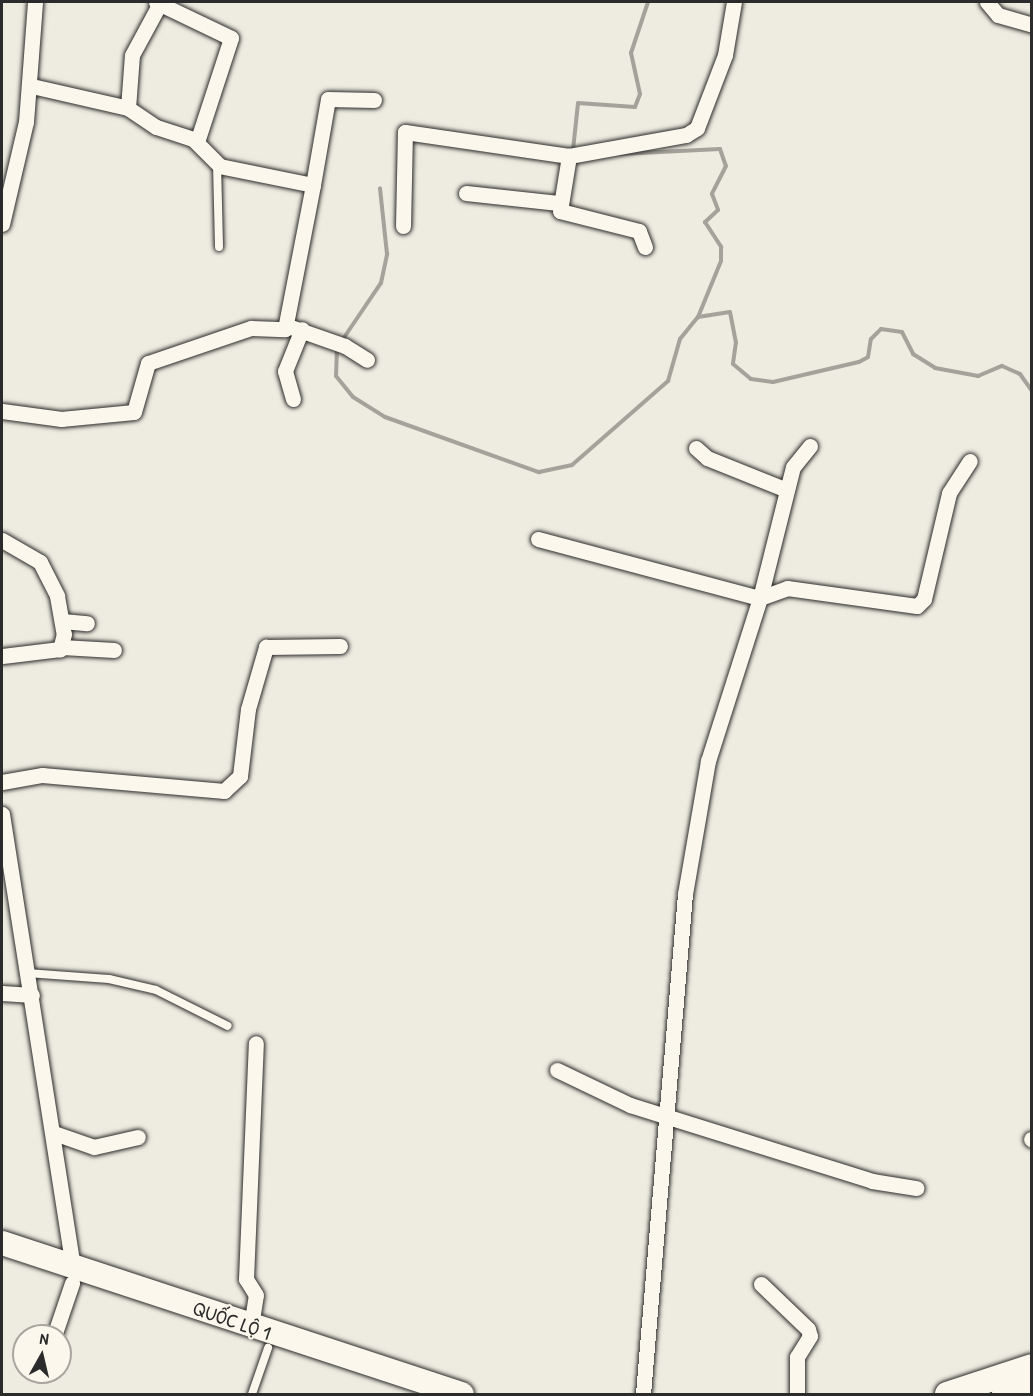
<!DOCTYPE html>
<meta charset="utf-8">
<style>
body{margin:0}
#map{position:relative;width:1033px;height:1396px;overflow:hidden;background:#eeebe0;font-family:"Patrick Hand",sans-serif}
div>[style]{position:absolute}
.stream>*{height:4px;margin:-2px;padding:0 2px;transform-origin:2px;border-radius:2px;background:#a4a29a}
.roads{filter:drop-shadow(0 0 2px #2b2b2b) drop-shadow(0 0 2px #2b2b2b)}
.service>*{height:8px;margin:-4px;padding:0 4px;transform-origin:4px;border-radius:4px;background:#fbf7ec}
.minor>*{height:15px;margin:-7.5px;padding:0 7.5px;transform-origin:7.5px;border-radius:7.5px;background:#fbf7ec}
.trunk>*{height:24px;margin:-12px;padding:0 12px;transform-origin:12px;border-radius:12px;background:#fbf7ec}
span{translate:-50% -50%;white-space:nowrap;text-align:center;line-height:1.15;-webkit-text-stroke:4.5px #fbf7ec;paint-order:stroke}
.street-label{font-size:20px;color:#2b2b2b}
.frame{position:absolute;inset:0;border:3px solid #2b2b2b;pointer-events:none}
.north{position:absolute;left:12px;top:1324px;width:60px;height:60px;box-sizing:border-box;background:#fbf7ec;border:2px solid #a8a59f;border-radius:50%;rotate:8deg;font-size:16px;font-weight:700;line-height:24px;text-align:center;color:#2b2b2b}
.north::after{content:'';display:block;margin:auto;width:21px;height:27px;background:#2b2b2b;clip-path:polygon(50% 0,100% 100%,50% 72%,0 100%)}
</style>
<div id="map">
<div class="stream">
<i style="left:573px;top:150px;width:47px;rotate:-83.9deg"></i>
<i style="left:578px;top:103px;width:57px;rotate:4deg"></i>
<i style="left:635px;top:107px;width:14px;rotate:-69deg"></i>
<i style="left:640px;top:94px;width:42px;rotate:-102.4deg"></i>
<i style="left:631px;top:53px;width:54px;rotate:-71.6deg"></i>
<i style="left:619px;top:154px;width:101px;rotate:-2.8deg"></i>
<i style="left:720px;top:149px;width:18px;rotate:71deg"></i>
<i style="left:726px;top:166px;width:31px;rotate:117deg"></i>
<i style="left:712px;top:194px;width:17px;rotate:69deg"></i>
<i style="left:718px;top:210px;width:18px;rotate:137deg"></i>
<i style="left:705px;top:222px;width:30px;rotate:57deg"></i>
<i style="left:721px;top:247px;width:14px;rotate:90deg"></i>
<i style="left:721px;top:261px;width:61px;rotate:112.3deg"></i>
<i style="left:341px;top:342px;width:71px;rotate:-55.9deg"></i>
<i style="left:381px;top:283px;width:30px;rotate:-78deg"></i>
<i style="left:387px;top:254px;width:66px;rotate:-96.1deg"></i>
<i style="left:337px;top:348px;width:28px;rotate:92deg"></i>
<i style="left:336px;top:376px;width:27px;rotate:51deg"></i>
<i style="left:353px;top:397px;width:38px;rotate:32deg"></i>
<i style="left:385px;top:417px;width:164px;rotate:19.7deg"></i>
<i style="left:539px;top:472px;width:34px;rotate:-12deg"></i>
<i style="left:572px;top:465px;width:128px;rotate:-41.2deg"></i>
<i style="left:668px;top:381px;width:44px;rotate:-74.1deg"></i>
<i style="left:680px;top:339px;width:28px;rotate:-51deg"></i>
<i style="left:698px;top:317px;width:32px;rotate:-9deg"></i>
<i style="left:730px;top:312px;width:31px;rotate:79deg"></i>
<i style="left:736px;top:342px;width:22px;rotate:98deg"></i>
<i style="left:733px;top:364px;width:23px;rotate:40deg"></i>
<i style="left:751px;top:379px;width:22px;rotate:8deg"></i>
<i style="left:773px;top:382px;width:88px;rotate:-13.1deg"></i>
<i style="left:859px;top:362px;width:10px;rotate:-29deg"></i>
<i style="left:868px;top:357px;width:18px;rotate:-81deg"></i>
<i style="left:871px;top:339px;width:14px;rotate:-45deg"></i>
<i style="left:881px;top:329px;width:21px;rotate:8deg"></i>
<i style="left:902px;top:332px;width:25px;rotate:63deg"></i>
<i style="left:913px;top:354px;width:26px;rotate:32deg"></i>
<i style="left:935px;top:368px;width:44px;rotate:10.5deg"></i>
<i style="left:978px;top:376px;width:26px;rotate:-23deg"></i>
<i style="left:1002px;top:366px;width:20px;rotate:24deg"></i>
<i style="left:1020px;top:374px;width:21px;rotate:55deg"></i>
</div>
<div class="roads">
<div class="service">
<i style="left:217px;top:164px;width:83px;rotate:88.6deg"></i>
<i style="left:27px;top:973px;width:82px;rotate:4.2deg"></i>
<i style="left:109px;top:979px;width:48px;rotate:13.2deg"></i>
<i style="left:156px;top:990px;width:80px;rotate:26.6deg"></i>
<i style="left:252px;top:1394px;width:49px;rotate:-70.8deg"></i>
</div>
<div class="minor">
<i style="left:156px;top:2px;width:83px;rotate:25.6deg"></i>
<i style="left:231px;top:38px;width:109px;rotate:108.1deg"></i>
<i style="left:987px;top:2px;width:17px;rotate:50deg"></i>
<i style="left:998px;top:15px;width:35px;rotate:16deg"></i>
<i style="left:128px;top:108px;width:53px;rotate:-85.7deg"></i>
<i style="left:132px;top:55px;width:57px;rotate:-61.6deg"></i>
<i style="left:313px;top:185px;width:87px;rotate:-80.1deg"></i>
<i style="left:328px;top:99px;width:46px;rotate:1.2deg"></i>
<i style="left:466px;top:193px;width:93px;rotate:6.2deg"></i>
<i style="left:2px;top:224px;width:105px;rotate:-76.8deg"></i>
<i style="left:26px;top:122px;width:120px;rotate:-85.7deg"></i>
<i style="left:403px;top:226px;width:94px;rotate:-88.8deg"></i>
<i style="left:405px;top:132px;width:166px;rotate:8.3deg"></i>
<i style="left:645px;top:247px;width:17px;rotate:-111deg"></i>
<i style="left:639px;top:231px;width:81px;rotate:-165.8deg"></i>
<i style="left:560px;top:211px;width:56px;rotate:-80.7deg"></i>
<i style="left:569px;top:156px;width:119px;rotate:-10.2deg"></i>
<i style="left:686px;top:135px;width:13px;rotate:-32deg"></i>
<i style="left:697px;top:128px;width:78px;rotate:-69deg"></i>
<i style="left:725px;top:55px;width:54px;rotate:-80.4deg"></i>
<i style="left:288px;top:326px;width:60px;rotate:19.3deg"></i>
<i style="left:345px;top:346px;width:26px;rotate:32deg"></i>
<i style="left:293px;top:399px;width:29px;rotate:-106deg"></i>
<i style="left:285px;top:371px;width:45px;rotate:-68deg"></i>
<i style="left:2px;top:411px;width:60px;rotate:7.7deg"></i>
<i style="left:61px;top:419px;width:73px;rotate:-5.5deg"></i>
<i style="left:134px;top:412px;width:51px;rotate:-74.1deg"></i>
<i style="left:148px;top:363px;width:109px;rotate:-18.8deg"></i>
<i style="left:251px;top:328px;width:34px;rotate:2deg"></i>
<i style="left:285px;top:329px;width:147px;rotate:-79deg"></i>
<i style="left:313px;top:185px;width:95px;rotate:-168.5deg"></i>
<i style="left:220px;top:166px;width:38px;rotate:-135deg"></i>
<i style="left:193px;top:139px;width:39px;rotate:-162deg"></i>
<i style="left:156px;top:127px;width:34px;rotate:-146deg"></i>
<i style="left:128px;top:108px;width:98px;rotate:-167.1deg"></i>
<i style="left:696px;top:448px;width:15px;rotate:42deg"></i>
<i style="left:707px;top:458px;width:86px;rotate:21.8deg"></i>
<i style="left:538px;top:539px;width:230px;rotate:14.9deg"></i>
<i style="left:760px;top:598px;width:29px;rotate:-20deg"></i>
<i style="left:787px;top:588px;width:131px;rotate:7.9deg"></i>
<i style="left:917px;top:606px;width:10px;rotate:-45deg"></i>
<i style="left:924px;top:599px;width:109px;rotate:-76.7deg"></i>
<i style="left:949px;top:493px;width:38px;rotate:-57deg"></i>
<i style="left:2px;top:540px;width:44px;rotate:30.1deg"></i>
<i style="left:40px;top:562px;width:38px;rotate:63deg"></i>
<i style="left:57px;top:596px;width:39px;rotate:80deg"></i>
<i style="left:64px;top:634px;width:16px;rotate:105deg"></i>
<i style="left:60px;top:649px;width:58px;rotate:173.1deg"></i>
<i style="left:62px;top:621px;width:25px;rotate:5deg"></i>
<i style="left:62px;top:647px;width:52px;rotate:3.3deg"></i>
<i style="left:2px;top:782px;width:41px;rotate:-9.9deg"></i>
<i style="left:42px;top:775px;width:183px;rotate:5deg"></i>
<i style="left:224px;top:791px;width:22px;rotate:-43deg"></i>
<i style="left:240px;top:776px;width:67px;rotate:-83.2deg"></i>
<i style="left:248px;top:709px;width:65px;rotate:-73.8deg"></i>
<i style="left:266px;top:647px;width:74px;rotate:-0.8deg"></i>
<i style="left:2px;top:814px;width:458px;rotate:81.1deg"></i>
<i style="left:2px;top:993px;width:30px;rotate:4deg"></i>
<i style="left:557px;top:1070px;width:81px;rotate:25.6deg"></i>
<i style="left:630px;top:1105px;width:254px;rotate:17.4deg"></i>
<i style="left:872px;top:1181px;width:45px;rotate:9deg"></i>
<i style="left:54px;top:1133px;width:42px;rotate:19.3deg"></i>
<i style="left:94px;top:1147px;width:45px;rotate:-12.8deg"></i>
<i style="left:1031px;top:1139px;width:1px;rotate:45deg"></i>
<i style="left:761px;top:1284px;width:65px;rotate:43.8deg"></i>
<i style="left:808px;top:1329px;width:7px;rotate:74deg"></i>
<i style="left:810px;top:1336px;width:25px;rotate:122deg"></i>
<i style="left:797px;top:1357px;width:37px;rotate:90deg"></i>
<i style="left:251px;top:1326px;width:31px;rotate:-81deg"></i>
<i style="left:256px;top:1295px;width:19px;rotate:-122deg"></i>
<i style="left:246px;top:1279px;width:236px;rotate:-87.6deg"></i>
<i style="left:54px;top:1336px;width:56px;rotate:-71.2deg"></i>
<i style="left:643px;top:1394px;width:502px;rotate:-85.2deg"></i>
<i style="left:685px;top:894px;width:135px;rotate:-80.2deg"></i>
<i style="left:708px;top:761px;width:171px;rotate:-72.3deg"></i>
<i style="left:760px;top:598px;width:135px;rotate:-75.9deg"></i>
<i style="left:793px;top:467px;width:27px;rotate:-51deg"></i>
</div>
<div class="trunk">
<i style="left:2px;top:1243px;width:484px;rotate:18.2deg"></i>
<i style="left:947px;top:1394px;width:89px;rotate:-18.2deg"></i>
<i style="left:1004px;top:1394px;width:29px;rotate:-18deg"></i>
</div>
</div>
<div class="street-label">
<span style="left:232px;top:1320px;rotate:19deg">QUỐC LỘ 1</span>
</div>
<div class="frame"></div>
<div class="north">N</div>
</div>
